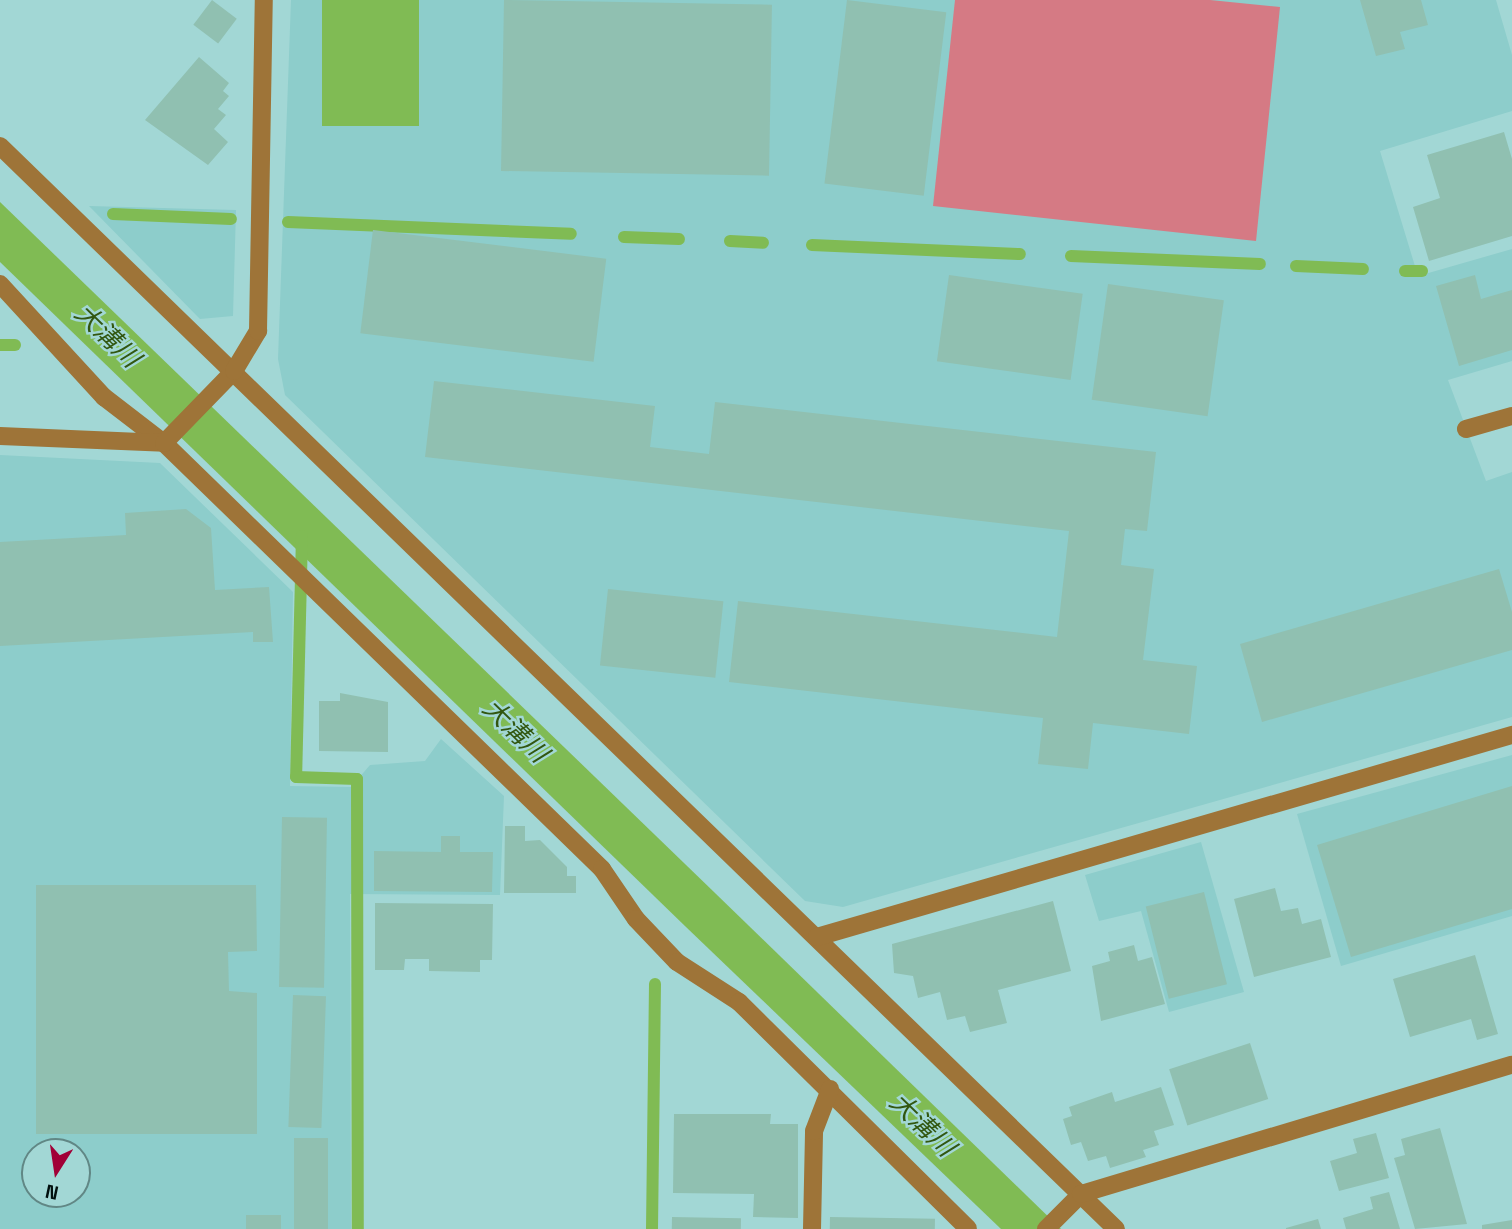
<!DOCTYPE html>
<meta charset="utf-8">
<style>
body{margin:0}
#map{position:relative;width:1512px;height:1229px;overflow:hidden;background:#a2d7d5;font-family:"Space Grotesk","Noto Sans JP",sans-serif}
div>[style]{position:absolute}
.built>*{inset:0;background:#8dcdcb}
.green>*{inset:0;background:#d57a84}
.water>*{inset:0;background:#80bb54;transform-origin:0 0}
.stream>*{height:12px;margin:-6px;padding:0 6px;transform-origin:6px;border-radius:6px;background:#80bb54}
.building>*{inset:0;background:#90c0b1;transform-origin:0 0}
.minor>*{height:18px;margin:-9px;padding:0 9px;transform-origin:9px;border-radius:9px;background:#9e7438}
span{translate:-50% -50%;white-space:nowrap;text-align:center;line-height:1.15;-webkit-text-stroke:5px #a2d7d5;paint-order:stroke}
.water-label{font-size:26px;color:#325710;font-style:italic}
.north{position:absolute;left:21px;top:1138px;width:70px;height:70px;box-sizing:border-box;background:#a2d7d5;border:2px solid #618785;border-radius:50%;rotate:192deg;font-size:19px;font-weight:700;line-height:28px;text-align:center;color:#000f0e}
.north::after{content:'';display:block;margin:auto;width:24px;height:32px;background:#a10037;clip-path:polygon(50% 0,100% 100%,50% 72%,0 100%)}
</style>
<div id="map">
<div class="built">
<i style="clip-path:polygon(291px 0,1496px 0,1512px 55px,1512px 111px,1380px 151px,1418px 276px,1512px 249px,1512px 361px,1448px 380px,1486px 481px,1512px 472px,1512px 717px,843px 907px,805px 901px,285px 395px,278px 359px)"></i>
<i style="clip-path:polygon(89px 206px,236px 210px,233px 316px,200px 319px)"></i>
<i style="clip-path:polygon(evenodd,0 455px,160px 463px,293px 592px,290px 786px,351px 787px,370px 765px,425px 761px,441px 739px,504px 796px,500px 895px,350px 894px,351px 1229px,0 1229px,0 455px,35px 1152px,77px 1152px,77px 1194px,35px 1194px,35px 1152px)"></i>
<i style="clip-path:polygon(1512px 755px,1512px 916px,1341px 966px,1297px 814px)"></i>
<i style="clip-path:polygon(1201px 842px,1244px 992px,1169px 1012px,1141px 911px,1099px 921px,1085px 875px)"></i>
</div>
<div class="green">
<i style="clip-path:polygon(955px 0,1210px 0,1280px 7px,1256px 241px,933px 206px)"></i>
</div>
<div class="water">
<i style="left:322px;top:0;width:97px;height:126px"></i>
<i style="clip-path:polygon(0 202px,714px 892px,1061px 1229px,1001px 1229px,686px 927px,0 262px)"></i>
</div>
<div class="stream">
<i style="left:113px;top:214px;width:118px;rotate:2.4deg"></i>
<i style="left:288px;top:222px;width:283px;rotate:2.4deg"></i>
<i style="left:624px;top:237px;width:55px;rotate:2.1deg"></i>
<i style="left:730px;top:241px;width:33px;rotate:3deg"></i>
<i style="left:812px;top:245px;width:208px;rotate:2.5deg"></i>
<i style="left:1071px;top:256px;width:189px;rotate:2.4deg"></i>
<i style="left:1296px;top:266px;width:67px;rotate:2.6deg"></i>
<i style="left:1405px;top:271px;width:17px"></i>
<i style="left:0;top:345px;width:15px"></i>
<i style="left:302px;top:536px;width:241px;rotate:91.4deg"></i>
<i style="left:296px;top:777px;width:61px;rotate:1.9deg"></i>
<i style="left:357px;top:779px;width:450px;rotate:89.9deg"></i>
<i style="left:652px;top:1229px;width:245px;rotate:-89.3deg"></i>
</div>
<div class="building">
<i style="left:212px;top:0;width:31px;height:31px;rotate:37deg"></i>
<i style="left:504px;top:0;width:268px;height:171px;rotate:1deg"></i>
<i style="left:847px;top:0;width:100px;height:185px;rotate:7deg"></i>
<i style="clip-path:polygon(1360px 0,1421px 0,1428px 25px,1400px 32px,1405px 49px,1376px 56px)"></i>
<i style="clip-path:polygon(199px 57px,229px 83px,223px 91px,229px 96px,218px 109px,226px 115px,214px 129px,228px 142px,208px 165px,145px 120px)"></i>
<i style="clip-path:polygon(1504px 132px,1512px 159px,1512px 236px,1429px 261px,1413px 207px,1440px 198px,1427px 155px)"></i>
<i style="left:373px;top:230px;width:235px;height:104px;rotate:7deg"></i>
<i style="left:949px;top:275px;width:135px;height:87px;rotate:8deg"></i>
<i style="clip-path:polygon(1475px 275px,1481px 299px,1512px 290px,1512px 350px,1459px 366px,1436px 286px)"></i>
<i style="left:1108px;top:284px;width:117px;height:117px;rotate:8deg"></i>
<i style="clip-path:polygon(434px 381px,655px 406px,650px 447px,709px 454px,715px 402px,1156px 452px,1147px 531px,1125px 529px,1121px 565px,1154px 569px,1143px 660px,1197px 666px,1189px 734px,1093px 723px,1088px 769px,1038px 764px,1043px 718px,729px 682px,738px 601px,1057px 637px,1069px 531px,425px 457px)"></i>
<i style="clip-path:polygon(186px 509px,211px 528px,215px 590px,269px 587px,273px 642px,253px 642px,253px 632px,0 646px,0 542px,126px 535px,125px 513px)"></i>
<i style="clip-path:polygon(1499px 569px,1512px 612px,1512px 650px,1262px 722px,1240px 644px)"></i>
<i style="left:608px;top:589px;width:116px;height:77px;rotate:6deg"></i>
<i style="clip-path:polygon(340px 693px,388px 702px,388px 752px,319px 751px,319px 701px,340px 701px)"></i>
<i style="clip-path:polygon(1512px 786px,1512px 909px,1351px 957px,1317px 845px)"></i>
<i style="left:282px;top:817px;width:45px;height:170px;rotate:1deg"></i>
<i style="clip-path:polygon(505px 826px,525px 826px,525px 841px,540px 840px,567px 867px,567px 876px,576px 876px,576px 893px,504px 893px)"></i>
<i style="clip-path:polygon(441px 836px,460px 836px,460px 852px,493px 852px,492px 892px,374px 891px,374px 851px,441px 852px)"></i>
<i style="clip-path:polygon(36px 885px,256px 885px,257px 951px,228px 952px,229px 991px,257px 993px,257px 1134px,36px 1134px)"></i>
<i style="clip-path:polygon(1275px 888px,1281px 911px,1298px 908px,1302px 924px,1321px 919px,1331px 957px,1254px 977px,1234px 899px)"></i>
<i style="left:1204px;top:892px;width:95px;height:60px;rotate:76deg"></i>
<i style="clip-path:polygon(1053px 901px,1071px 971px,998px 990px,1007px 1023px,970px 1032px,965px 1016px,947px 1020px,940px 992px,918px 998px,913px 976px,894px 973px,892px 944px)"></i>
<i style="clip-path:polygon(375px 903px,493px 904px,492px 960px,480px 960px,480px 972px,429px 971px,429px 959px,405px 959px,404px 970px,375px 970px)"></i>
<i style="clip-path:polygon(1134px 945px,1138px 961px,1152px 957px,1165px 1004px,1101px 1021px,1092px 966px,1110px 961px,1108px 952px)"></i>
<i style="clip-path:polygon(1475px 955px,1498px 1034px,1477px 1040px,1471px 1019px,1410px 1037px,1393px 979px)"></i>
<i style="left:293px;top:995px;width:33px;height:132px;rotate:2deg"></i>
<i style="left:1250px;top:1043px;width:59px;height:85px;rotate:72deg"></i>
<i style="clip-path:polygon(1161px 1087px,1174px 1125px,1154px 1131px,1159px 1145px,1143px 1150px,1146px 1157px,1110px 1168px,1106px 1156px,1088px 1161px,1081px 1142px,1071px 1145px,1063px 1119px,1072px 1116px,1069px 1107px,1112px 1092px,1115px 1102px)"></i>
<i style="clip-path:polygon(674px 1114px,771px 1114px,770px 1124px,798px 1124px,798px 1218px,753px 1217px,754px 1194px,673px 1193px)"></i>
<i style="clip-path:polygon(1440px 1128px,1467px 1224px,1415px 1229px,1394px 1158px,1405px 1155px,1401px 1139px)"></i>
<i style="clip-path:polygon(1376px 1133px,1389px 1178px,1339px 1191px,1330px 1161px,1357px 1153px,1353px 1139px)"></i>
<i style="left:294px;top:1138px;width:34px;height:91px"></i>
<i style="clip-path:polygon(1389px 1192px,1400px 1229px,1346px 1229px,1343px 1218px,1373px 1209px,1370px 1197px)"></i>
<i style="left:246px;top:1215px;width:35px;height:14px"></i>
<i style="left:672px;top:1217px;width:69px;height:12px;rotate:1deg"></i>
<i style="left:830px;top:1217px;width:105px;height:12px;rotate:1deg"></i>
<i style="clip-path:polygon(1318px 1219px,1321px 1229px,1286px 1229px,1286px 1228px)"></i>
<i style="clip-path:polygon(1512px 1220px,1512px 1229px,1482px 1229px,1482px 1225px)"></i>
</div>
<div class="minor">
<i style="left:0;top:146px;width:1555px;rotate:44.14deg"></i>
<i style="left:0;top:284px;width:154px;rotate:47.4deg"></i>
<i style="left:104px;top:397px;width:76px;rotate:37.5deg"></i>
<i style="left:164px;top:443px;width:611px;rotate:44.2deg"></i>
<i style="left:602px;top:869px;width:60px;rotate:55.8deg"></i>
<i style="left:636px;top:919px;width:59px;rotate:46.4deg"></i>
<i style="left:677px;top:962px;width:74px;rotate:32.8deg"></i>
<i style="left:739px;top:1002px;width:322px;rotate:44.7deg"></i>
<i style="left:1466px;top:429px;width:48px;rotate:-15.8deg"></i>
<i style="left:0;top:436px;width:164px;rotate:2.4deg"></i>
<i style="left:164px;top:443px;width:100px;rotate:-45.8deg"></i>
<i style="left:234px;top:371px;width:47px;rotate:-59deg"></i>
<i style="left:258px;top:331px;width:331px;rotate:-89deg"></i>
<i style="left:817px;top:937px;width:724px;rotate:-16.21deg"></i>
<i style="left:812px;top:1229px;width:98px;rotate:-88.8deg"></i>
<i style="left:814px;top:1131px;width:45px;rotate:-69.1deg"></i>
<i style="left:1046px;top:1229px;width:49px;rotate:-45deg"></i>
<i style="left:1081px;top:1194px;width:450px;rotate:-16.7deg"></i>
</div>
<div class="water-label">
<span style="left:107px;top:336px;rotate:44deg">大溝川</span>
<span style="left:515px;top:731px;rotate:44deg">大溝川</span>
<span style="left:922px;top:1125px;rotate:44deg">大溝川</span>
</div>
<div class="north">N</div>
</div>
